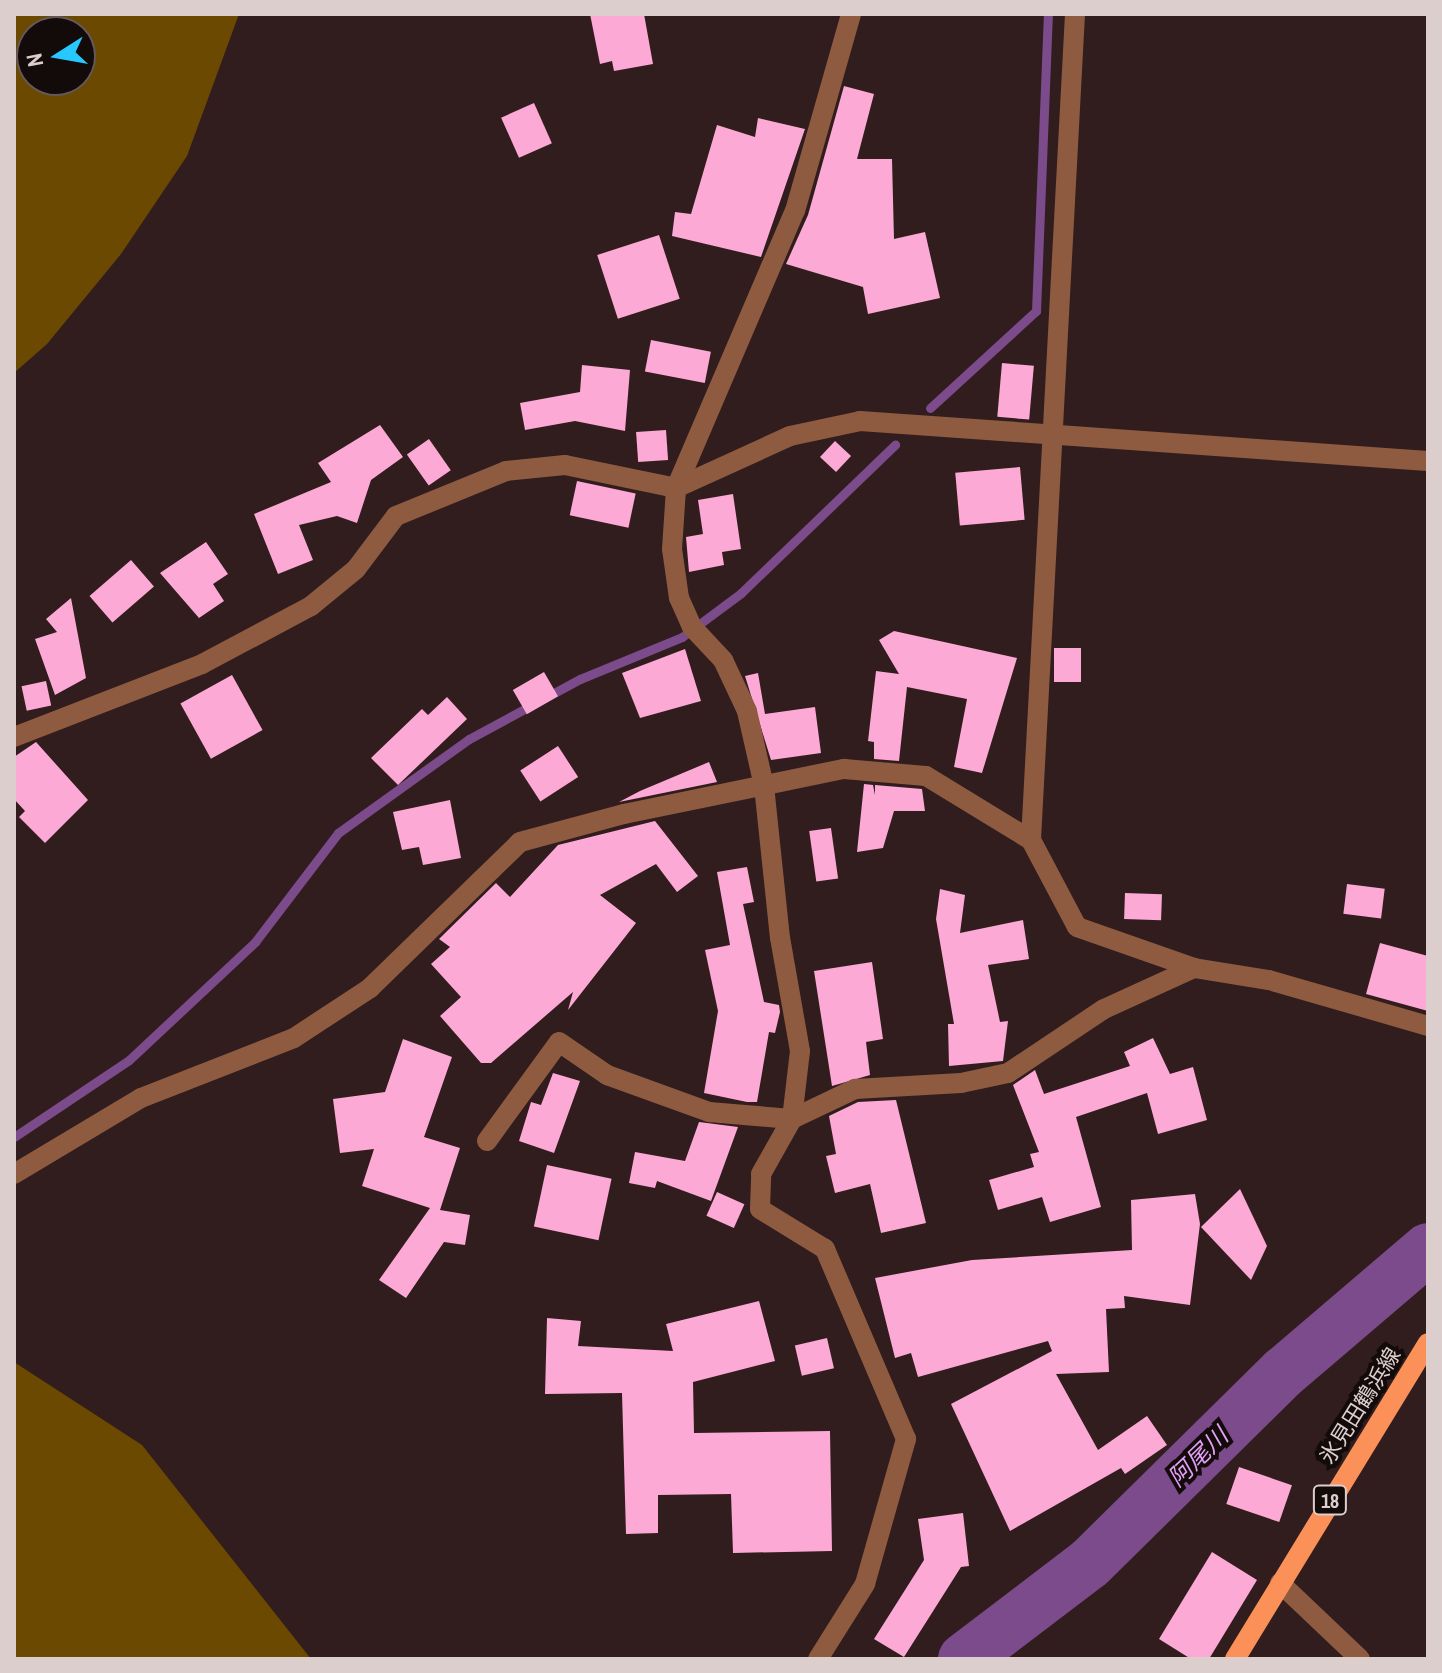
<!DOCTYPE html>
<meta charset="utf-8">
<style>
body{margin:0}
#map{position:relative;width:1442px;height:1673px;overflow:hidden;background:#311d1d;font-family:"Archivo Narrow","Noto Sans JP",sans-serif}
div>[style]{position:absolute}
.forest>*{inset:0;background:#6c4901}
.stream>*{height:9px;margin:-4.5px;padding:0 4.5px;transform-origin:4.5px;border-radius:4.5px;background:#7b4b8b}
.river>*{height:52px;margin:-26px;padding:0 26px;transform-origin:26px;border-radius:26px;background:#7b4b8b}
.building>*{inset:0;background:#fda9d5;transform-origin:0 0}
.minor>*{height:20px;margin:-10px;padding:0 10px;transform-origin:10px;border-radius:10px;background:#8e5b41}
.major>*{height:20px;margin:-10px;padding:0 10px;transform-origin:10px;border-radius:10px;background:#fb9159}
span{translate:-50% -50%;white-space:nowrap;text-align:center;line-height:1.15;-webkit-text-stroke:8px #130a0a;paint-order:stroke}
.shield-label span{padding:2px 6px;background:#130a0a;border:2px solid;border-radius:6px;-webkit-text-stroke-width:0}
.shield-label{font-size:20px;color:#ddcece;font-weight:700}
.street-label{font-size:22px;color:#ddcece}
.water-label{font-size:24px;color:#e3a0fa;font-style:italic}
.frame{position:absolute;inset:0;border:16px solid #ddcece;pointer-events:none}
.north{position:absolute;left:16px;top:16px;width:80px;height:80px;box-sizing:border-box;background:#130a0a;border:2px solid #645858;border-radius:50%;rotate:259deg;font-size:22px;font-weight:700;line-height:32px;text-align:center;color:#ddcece}
.north::after{content:'';display:block;margin:auto;width:28px;height:36px;background:#27c8ff;clip-path:polygon(50% 0,100% 100%,50% 72%,0 100%)}
</style>
<div id="map">
<div class="forest">
<i style="clip-path:polygon(evenodd,14px 14px,239px 14px,187px 156px,121px 254px,47px 344px,14px 373px,14px 14px,32px 32px,80px 32px,80px 80px,32px 80px,32px 32px)"></i>
<i style="clip-path:polygon(14px 1362px,142px 1445px,311px 1659px,14px 1659px)"></i>
</div>
<div class="stream">
<i style="left:930px;top:408px;width:144px;rotate:-42.5deg"></i>
<i style="left:1036px;top:311px;width:297px;rotate:-87.7deg"></i>
<i style="left:14px;top:1137px;width:138px;rotate:-33.8deg"></i>
<i style="left:129px;top:1060px;width:173px;rotate:-43.1deg"></i>
<i style="left:255px;top:942px;width:137px;rotate:-52.7deg"></i>
<i style="left:338px;top:833px;width:161px;rotate:-35.7deg"></i>
<i style="left:469px;top:739px;width:126px;rotate:-28.4deg"></i>
<i style="left:580px;top:679px;width:110px;rotate:-22.4deg"></i>
<i style="left:682px;top:637px;width:74px;rotate:-36.7deg"></i>
<i style="left:741px;top:593px;width:214px;rotate:-43.9deg"></i>
</div>
<div class="river">
<i style="left:964px;top:1659px;width:158px;rotate:-37.3deg"></i>
<i style="left:1090px;top:1563px;width:272px;rotate:-44.6deg"></i>
<i style="left:1284px;top:1372px;width:189px;rotate:-40.5deg"></i>
</div>
<div class="building">
<i style="clip-path:polygon(590px 14px,644px 14px,653px 64px,614px 71px,612px 61px,600px 64px)"></i>
<i style="clip-path:polygon(844px 86px,874px 94px,857px 159px,892px 159px,894px 239px,925px 232px,940px 298px,868px 314px,863px 287px,786px 264px,808px 215px)"></i>
<i style="left:534px;top:103px;width:44px;height:36px;rotate:66deg"></i>
<i style="clip-path:polygon(758px 118px,805px 129px,761px 257px,672px 236px,675px 212px,691px 214px,717px 125px,755px 137px)"></i>
<i style="left:659px;top:235px;width:67px;height:65px;rotate:72deg"></i>
<i style="left:651px;top:340px;width:61px;height:32px;rotate:11deg"></i>
<i style="left:1002px;top:363px;width:32px;height:54px;rotate:5deg"></i>
<i style="clip-path:polygon(582px 365px,630px 370px,625px 431px,575px 421px,525px 430px,520px 403px,580px 392px)"></i>
<i style="clip-path:polygon(380px 425px,403px 457px,371px 480px,357px 523px,337px 516px,299px 525px,313px 560px,278px 574px,254px 514px,331px 482px,318px 463px)"></i>
<i style="left:666px;top:430px;width:30px;height:30px;rotate:86deg"></i>
<i style="left:429px;top:439px;width:38px;height:27px;rotate:55deg"></i>
<i style="left:835px;top:441px;width:22px;height:22px;rotate:43deg"></i>
<i style="left:1020px;top:467px;width:53px;height:65px;rotate:85deg"></i>
<i style="left:577px;top:481px;width:60px;height:35px;rotate:12deg"></i>
<i style="clip-path:polygon(733px 494px,741px 549px,722px 552px,724px 565px,689px 572px,686px 537px,703px 534px,698px 500px)"></i>
<i style="clip-path:polygon(206px 542px,228px 574px,213px 584px,224px 601px,199px 618px,160px 573px)"></i>
<i style="left:131px;top:560px;width:35px;height:55px;rotate:49deg"></i>
<i style="clip-path:polygon(71px 598px,86px 678px,55px 695px,35px 639px,57px 632px,46px 619px)"></i>
<i style="clip-path:polygon(894px 631px,1017px 658px,982px 773px,954px 767px,967px 699px,907px 687px,899px 761px,874px 759px,874px 742px,868px 741px,876px 671px,899px 674px,879px 640px)"></i>
<i style="left:1054px;top:648px;width:27px;height:34px"></i>
<i style="clip-path:polygon(685px 649px,701px 701px,640px 718px,622px 673px)"></i>
<i style="left:544px;top:672px;width:28px;height:36px;rotate:60deg"></i>
<i style="clip-path:polygon(758px 673px,765px 714px,815px 707px,821px 753px,771px 760px,745px 676px)"></i>
<i style="left:232px;top:675px;width:63px;height:59px;rotate:61deg"></i>
<i style="left:46px;top:681px;width:25px;height:25px;rotate:78deg"></i>
<i style="clip-path:polygon(447px 697px,467px 719px,398px 785px,371px 758px,422px 709px,428px 715px)"></i>
<i style="clip-path:polygon(36px 742px,88px 800px,45px 843px,19px 817px,25px 811px,14px 799px,14px 757px)"></i>
<i style="left:558px;top:746px;width:37px;height:45px;rotate:57deg"></i>
<i style="clip-path:polygon(709px 762px,717px 782px,619px 802px,640px 791px)"></i>
<i style="clip-path:polygon(864px 784px,873px 785px,875px 795px,875px 785px,922px 789px,925px 811px,894px 811px,883px 848px,857px 852px)"></i>
<i style="clip-path:polygon(450px 800px,461px 858px,423px 865px,419px 847px,402px 850px,393px 812px)"></i>
<i style="clip-path:polygon(655px 821px,698px 876px,677px 892px,656px 864px,600px 895px,636px 923px,568px 1010px,573px 992px,491px 1063px,481px 1063px,440px 1016px,461px 997px,431px 964px,450px 947px,439px 939px,496px 883px,510px 897px,558px 845px)"></i>
<i style="left:831px;top:828px;width:51px;height:22px;rotate:82deg"></i>
<i style="clip-path:polygon(747px 867px,754px 902px,743px 904px,764px 1002px,779px 1005px,780px 1012px,775px 1033px,769px 1032px,757px 1102px,747px 1102px,704px 1093px,718px 1011px,705px 950px,730px 945px,717px 872px)"></i>
<i style="left:1347px;top:884px;width:38px;height:30px;rotate:7deg"></i>
<i style="clip-path:polygon(940px 889px,965px 895px,960px 933px,1023px 920px,1029px 959px,988px 965px,1000px 1022px,1008px 1021px,1003px 1061px,949px 1066px,948px 1024px,954px 1024px,936px 919px)"></i>
<i style="left:1125px;top:893px;width:37px;height:26px;rotate:2deg"></i>
<i style="clip-path:polygon(1380px 943px,1428px 956px,1428px 1011px,1366px 994px)"></i>
<i style="clip-path:polygon(872px 962px,883px 1039px,866px 1042px,870px 1075px,832px 1086px,814px 971px)"></i>
<i style="clip-path:polygon(1153px 1038px,1170px 1074px,1193px 1067px,1207px 1120px,1158px 1134px,1147px 1093px,1076px 1117px,1101px 1207px,1050px 1222px,1042px 1197px,998px 1210px,989px 1180px,1034px 1167px,1030px 1154px,1039px 1152px,1013px 1085px,1035px 1070px,1044px 1094px,1130px 1066px,1124px 1052px)"></i>
<i style="clip-path:polygon(403px 1039px,452px 1057px,424px 1137px,460px 1148px,440px 1210px,470px 1215px,465px 1245px,444px 1242px,406px 1298px,379px 1280px,430px 1208px,362px 1186px,374px 1149px,340px 1153px,333px 1099px,385px 1092px)"></i>
<i style="clip-path:polygon(553px 1073px,580px 1081px,554px 1153px,519px 1141px,531px 1102px,541px 1105px)"></i>
<i style="clip-path:polygon(896px 1100px,926px 1223px,881px 1233px,870px 1184px,835px 1193px,826px 1156px,836px 1154px,829px 1116px,858px 1102px)"></i>
<i style="clip-path:polygon(699px 1122px,738px 1127px,711px 1201px,657px 1181px,655px 1188px,629px 1183px,635px 1152px,685px 1161px)"></i>
<i style="left:547px;top:1165px;width:66px;height:63px;rotate:12deg"></i>
<i style="clip-path:polygon(1240px 1189px,1267px 1246px,1251px 1280px,1201px 1227px)"></i>
<i style="left:717px;top:1192px;width:30px;height:26px;rotate:24deg"></i>
<i style="clip-path:polygon(1195px 1194px,1200px 1224px,1190px 1305px,1124px 1296px,1125px 1308px,1106px 1309px,1109px 1372px,1056px 1374px,1098px 1450px,1147px 1416px,1167px 1445px,1125px 1474px,1121px 1468px,1010px 1531px,951px 1404px,1052px 1351px,1048px 1341px,918px 1377px,911px 1353px,895px 1358px,875px 1278px,972px 1260px,1132px 1250px,1131px 1200px)"></i>
<i style="clip-path:polygon(759px 1301px,775px 1361px,693px 1382px,694px 1433px,830px 1431px,832px 1551px,733px 1553px,731px 1494px,658px 1495px,658px 1533px,626px 1534px,622px 1393px,545px 1394px,547px 1318px,581px 1321px,578px 1346px,673px 1351px,666px 1324px)"></i>
<i style="left:827px;top:1338px;width:31px;height:33px;rotate:77deg"></i>
<i style="left:1239px;top:1467px;width:56px;height:39px;rotate:19deg"></i>
<i style="clip-path:polygon(963px 1513px,969px 1566px,961px 1567px,904px 1657px,874px 1639px,924px 1560px,918px 1519px)"></i>
<i style="clip-path:polygon(1212px 1552px,1257px 1580px,1209px 1659px,1191px 1659px,1159px 1639px)"></i>
</div>
<div class="minor">
<i style="left:1075px;top:14px;width:827px;rotate:93.05deg"></i>
<i style="left:1031px;top:840px;width:98px;rotate:62.1deg"></i>
<i style="left:1077px;top:927px;width:124px;rotate:19.3deg"></i>
<i style="left:1194px;top:968px;width:76px;rotate:9.1deg"></i>
<i style="left:1269px;top:980px;width:166px;rotate:16.1deg"></i>
<i style="left:14px;top:737px;width:202px;rotate:-21.2deg"></i>
<i style="left:202px;top:664px;width:123px;rotate:-28deg"></i>
<i style="left:311px;top:606px;width:58px;rotate:-39.4deg"></i>
<i style="left:356px;top:569px;width:66px;rotate:-53deg"></i>
<i style="left:396px;top:516px;width:119px;rotate:-22.2deg"></i>
<i style="left:506px;top:471px;width:59px;rotate:-5.8deg"></i>
<i style="left:565px;top:465px;width:113px;rotate:11.7deg"></i>
<i style="left:676px;top:488px;width:125px;rotate:-24.5deg"></i>
<i style="left:790px;top:436px;width:72px;rotate:-12.1deg"></i>
<i style="left:860px;top:421px;width:569px;rotate:4.03deg"></i>
<i style="left:487px;top:1141px;width:122px;rotate:-54deg"></i>
<i style="left:559px;top:1042px;width:58px;rotate:34.5deg"></i>
<i style="left:607px;top:1075px;width:109px;rotate:19.9deg"></i>
<i style="left:709px;top:1112px;width:83px;rotate:4.8deg"></i>
<i style="left:792px;top:1119px;width:70px;rotate:-25.5deg"></i>
<i style="left:855px;top:1089px;width:106px;rotate:-3.2deg"></i>
<i style="left:961px;top:1083px;width:48px;rotate:-12deg"></i>
<i style="left:1008px;top:1073px;width:115px;rotate:-33.7deg"></i>
<i style="left:1104px;top:1009px;width:99px;rotate:-24.5deg"></i>
<i style="left:14px;top:1174px;width:148px;rotate:-30.9deg"></i>
<i style="left:141px;top:1098px;width:164px;rotate:-21.4deg"></i>
<i style="left:294px;top:1038px;width:91px;rotate:-33.3deg"></i>
<i style="left:370px;top:988px;width:209px;rotate:-44.2deg"></i>
<i style="left:520px;top:842px;width:108px;rotate:-15.1deg"></i>
<i style="left:624px;top:814px;width:225px;rotate:-11.6deg"></i>
<i style="left:844px;top:769px;width:82px;rotate:4.9deg"></i>
<i style="left:926px;top:776px;width:123px;rotate:31.4deg"></i>
<i style="left:1280px;top:1583px;width:110px;rotate:43.5deg"></i>
<i style="left:818px;top:1659px;width:89px;rotate:-57.9deg"></i>
<i style="left:865px;top:1584px;width:151px;rotate:-74.2deg"></i>
<i style="left:906px;top:1439px;width:207px;rotate:-113.1deg"></i>
<i style="left:825px;top:1249px;width:76px;rotate:-148.4deg"></i>
<i style="left:760px;top:1209px;width:35px;rotate:-88deg"></i>
<i style="left:761px;top:1174px;width:63px;rotate:-60.6deg"></i>
<i style="left:792px;top:1119px;width:68px;rotate:-83.3deg"></i>
<i style="left:800px;top:1051px;width:115px;rotate:-100deg"></i>
<i style="left:780px;top:938px;width:153px;rotate:-96deg"></i>
<i style="left:764px;top:786px;width:77px;rotate:-102.8deg"></i>
<i style="left:747px;top:711px;width:56px;rotate:-115.2deg"></i>
<i style="left:723px;top:660px;width:45px;rotate:-133.2deg"></i>
<i style="left:692px;top:627px;width:32px;rotate:-114deg"></i>
<i style="left:679px;top:598px;width:49px;rotate:-98.1deg"></i>
<i style="left:672px;top:549px;width:61px;rotate:-86.2deg"></i>
<i style="left:676px;top:488px;width:301px;rotate:-66.8deg"></i>
<i style="left:795px;top:211px;width:205px;rotate:-74.1deg"></i>
</div>
<div class="major">
<i style="left:1235px;top:1659px;width:370px;rotate:-58.6deg"></i>
</div>
<div class="shield-label">
<span style="left:1330px;top:1500px">18</span>
</div>
<div class="street-label">
<span style="left:1360px;top:1406px;rotate:-58deg">氷見田鶴浜線</span>
</div>
<div class="water-label">
<span style="left:1198px;top:1457px;rotate:-44deg">阿尾川</span>
</div>
<div class="frame"></div>
<div class="north">N</div>
</div>
